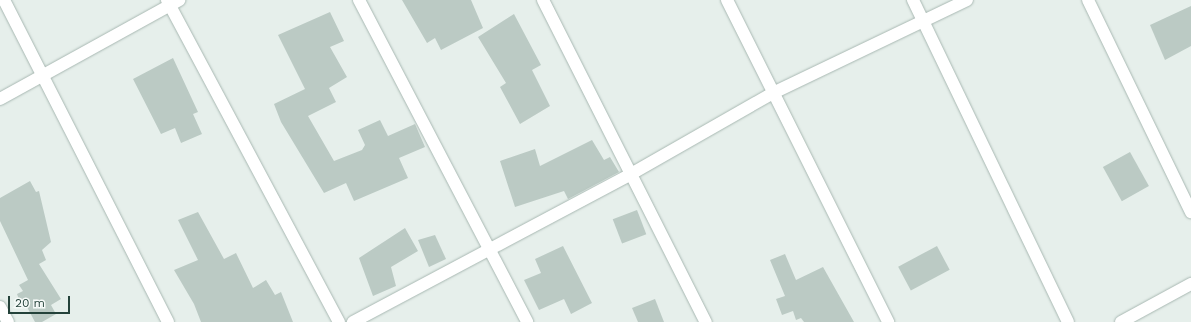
<!DOCTYPE html>
<style>
body{margin:0}
#map{position:relative;width:1191px;height:322px;overflow:hidden;background:#e6efeb;font-family:"Work Sans",sans-serif}
div>[style]{position:absolute}
.building>*{inset:0;background:#bbcac4;transform-origin:0 0}
.roads{filter:drop-shadow(0 0 1px #a8b8b2) drop-shadow(0 0 1px #a8b8b2)}
.minor>*{height:12px;margin:-6px;padding:0 6px;transform-origin:6px;border-radius:6px;background:#fff}
span{translate:-50% -50%;white-space:nowrap;text-align:center;line-height:1.15;-webkit-text-stroke:3.5px #f7fbf9;paint-order:stroke}
.scale{position:absolute;left:8px;top:296px;width:62px;height:18px;box-sizing:border-box;border:2px solid #24423a;border-top:0;padding-left:5px;font-size:12px;line-height:14px;white-space:nowrap;color:#24423a;-webkit-text-stroke:3px #f7fbf9;paint-order:stroke}
</style>
<div id="map">
<div class="building">
<i style="clip-path:polygon(402px 0,471px 0,483px 28px,441px 50px,435px 38px,427px 43px)"></i>
<i style="clip-path:polygon(1191px 6px,1191px 46px,1165px 60px,1150px 25px)"></i>
<i style="clip-path:polygon(330px 12px,344px 41px,330px 47px,347px 77px,329px 88px,336px 102px,308px 116px,334px 161px,362px 150px,365px 145px,358px 130px,380px 120px,388px 136px,415px 124px,425px 147px,399px 158px,408px 178px,354px 201px,346px 183px,324px 193px,281px 122px,274px 104px,305px 89px,278px 35px)"></i>
<i style="clip-path:polygon(514px 14px,541px 65px,532px 70px,550px 106px,520px 124px,500px 87px,506px 83px,478px 37px)"></i>
<i style="clip-path:polygon(173px 58px,198px 112px,193px 114px,202px 134px,181px 143px,175px 128px,161px 134px,133px 79px)"></i>
<i style="clip-path:polygon(592px 140px,604px 160px,610px 157px,619px 172px,568px 199px,564px 191px,515px 207px,500px 161px,535px 149px,540px 166px)"></i>
<i style="left:1130px;top:152px;width:39px;height:31px;rotate:61deg"></i>
<i style="clip-path:polygon(30px 181px,36px 192px,39px 191px,51px 242px,42px 250px,46px 260px,39px 264px,61px 299px,51px 305px,56px 314px,42px 322px,35px 322px,27px 307px,22px 308px,17px 294px,23px 291px,19px 285px,28px 280px,0 221px,0 198px)"></i>
<i style="left:637px;top:210px;width:26px;height:26px;rotate:69deg"></i>
<i style="clip-path:polygon(198px 212px,224px 259px,236px 253px,253px 288px,266px 280px,275px 295px,281px 292px,293px 322px,201px 322px,194px 304px,174px 270px,198px 260px,178px 220px)"></i>
<i style="clip-path:polygon(405px 228px,418px 251px,391px 267px,396px 286px,373px 296px,359px 258px)"></i>
<i style="clip-path:polygon(435px 235px,446px 259px,429px 267px,418px 240px)"></i>
<i style="clip-path:polygon(563px 246px,592px 303px,571px 314px,564px 299px,539px 310px,524px 280px,541px 273px,535px 259px)"></i>
<i style="left:937px;top:246px;width:27px;height:44px;rotate:62deg"></i>
<i style="clip-path:polygon(785px 254px,796px 280px,823px 267px,854px 322px,804px 322px,801px 318px,796px 320px,793px 311px,782px 315px,776px 299px,785px 296px,770px 260px)"></i>
<i style="clip-path:polygon(655px 299px,664px 322px,638px 322px,632px 308px)"></i>
</div>
<div class="roads">
<div class="minor">
<i style="left:4px;top:0;width:361px;rotate:63deg"></i>
<i style="left:167px;top:0;width:365px;rotate:61.9deg"></i>
<i style="left:359px;top:0;width:363px;rotate:62.4deg"></i>
<i style="left:543px;top:0;width:361px;rotate:63.2deg"></i>
<i style="left:727px;top:0;width:360px;rotate:63.4deg"></i>
<i style="left:913px;top:0;width:357px;rotate:64.3deg"></i>
<i style="left:1088px;top:0;width:236px;rotate:64.1deg"></i>
<i style="left:0;top:99px;width:205px;rotate:-28.9deg"></i>
<i style="left:0;top:307px;width:17px;rotate:62deg"></i>
<i style="left:353px;top:322px;width:315px;rotate:-28deg"></i>
<i style="left:631px;top:174px;width:163px;rotate:-29.7deg"></i>
<i style="left:773px;top:93px;width:215px;rotate:-25.6deg"></i>
<i style="left:1121px;top:322px;width:80px;rotate:-28.5deg"></i>
</div>
</div>
<div class="scale">20 m</div>
</div>
